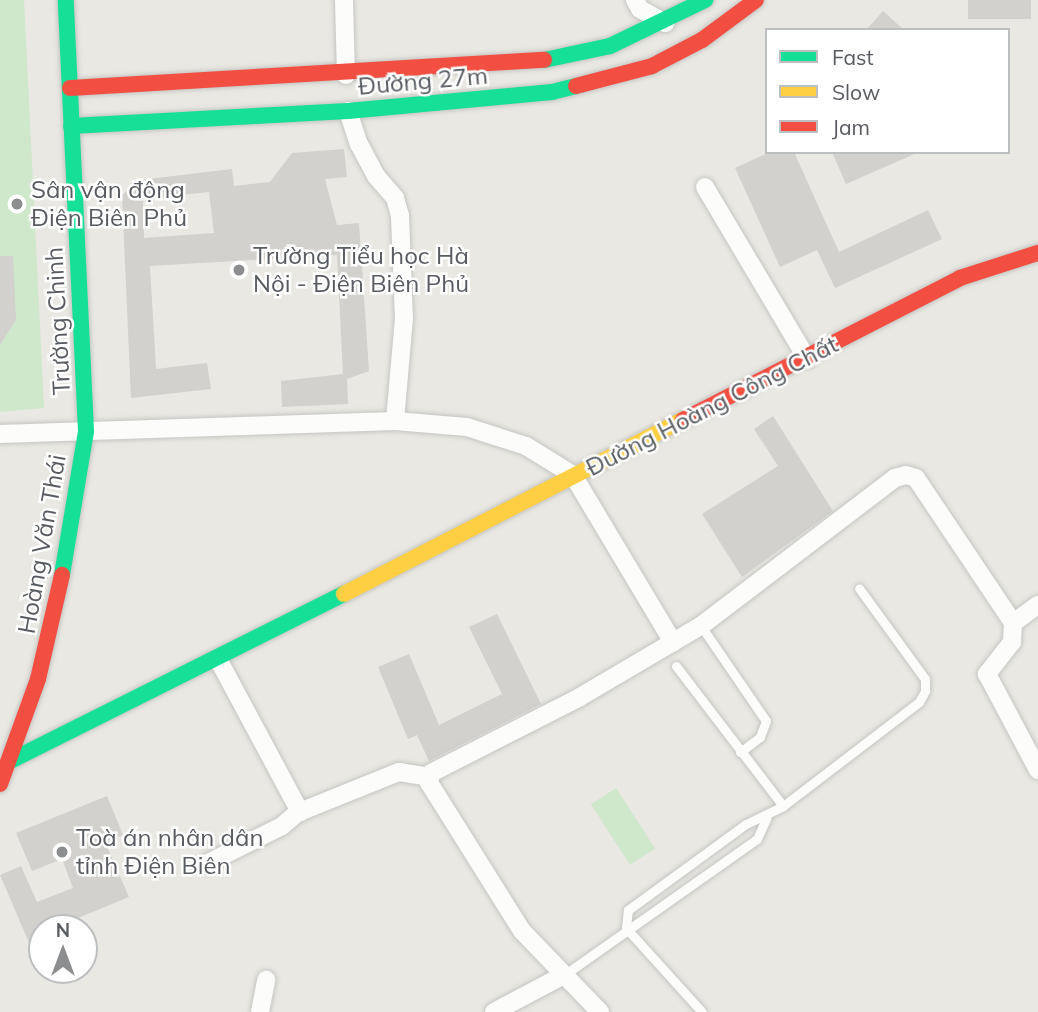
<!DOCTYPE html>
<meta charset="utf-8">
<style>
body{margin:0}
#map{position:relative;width:1038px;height:1012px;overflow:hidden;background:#e9e8e2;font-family:Mulish,sans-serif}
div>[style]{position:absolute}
.green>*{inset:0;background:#cfe7cb;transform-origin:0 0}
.building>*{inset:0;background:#d2d1cd;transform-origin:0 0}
.roads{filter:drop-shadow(0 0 2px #c5c5c3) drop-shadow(0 0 2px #c5c5c3)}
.lane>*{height:9px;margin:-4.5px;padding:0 4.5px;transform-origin:4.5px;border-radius:4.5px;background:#fcfcfb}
.street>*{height:18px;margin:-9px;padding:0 9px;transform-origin:9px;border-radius:9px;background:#fcfcfb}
.fast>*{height:16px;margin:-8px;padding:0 8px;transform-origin:8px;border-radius:8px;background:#16e098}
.slow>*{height:16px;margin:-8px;padding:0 8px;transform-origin:8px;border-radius:8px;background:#ffcf43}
.jam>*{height:16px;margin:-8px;padding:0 8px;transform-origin:8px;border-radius:8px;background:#f24e42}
.dots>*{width:19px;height:19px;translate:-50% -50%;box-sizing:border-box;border:4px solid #fff;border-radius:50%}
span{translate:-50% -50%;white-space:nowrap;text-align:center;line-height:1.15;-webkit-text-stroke:5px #fff;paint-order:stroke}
.street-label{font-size:24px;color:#585c61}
.poi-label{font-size:24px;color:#585c61}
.left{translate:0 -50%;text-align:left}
.legend{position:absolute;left:765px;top:28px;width:245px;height:126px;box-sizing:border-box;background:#fff;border:2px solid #bcbec0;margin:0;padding:9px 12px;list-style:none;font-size:21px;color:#585c61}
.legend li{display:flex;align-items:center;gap:14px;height:35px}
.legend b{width:35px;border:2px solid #bcbec0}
.north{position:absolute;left:28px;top:914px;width:70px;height:70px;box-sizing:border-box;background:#fff;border:2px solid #bcbec0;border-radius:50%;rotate:0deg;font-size:19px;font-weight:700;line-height:28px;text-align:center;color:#585c61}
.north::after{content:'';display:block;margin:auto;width:24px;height:32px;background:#8b8d8e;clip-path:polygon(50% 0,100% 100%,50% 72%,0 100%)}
</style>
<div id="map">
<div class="green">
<i style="clip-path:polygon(0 0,24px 0,44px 408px,0 412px)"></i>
<i style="left:616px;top:788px;width:72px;height:30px;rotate:57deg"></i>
</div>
<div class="building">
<i style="left:968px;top:0;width:63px;height:19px"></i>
<i style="clip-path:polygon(883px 11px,904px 30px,866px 30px)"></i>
<i style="clip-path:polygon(evenodd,344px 149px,347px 177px,325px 179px,337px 225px,359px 223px,369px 371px,347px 379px,348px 404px,282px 407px,281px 381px,343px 374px,337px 255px,150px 266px,156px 369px,207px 363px,211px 389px,131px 398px,122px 195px,140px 180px,232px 169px,234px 186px,270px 182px,292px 153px,344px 149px,209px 192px,214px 233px,144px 238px,143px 199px,209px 192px)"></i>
<i style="clip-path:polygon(770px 152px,794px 152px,839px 252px,928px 210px,942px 239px,835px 288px,817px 250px,780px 267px,735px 168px)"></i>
<i style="clip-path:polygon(832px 152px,919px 152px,846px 184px)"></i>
<i style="clip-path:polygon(0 256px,13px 256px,16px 320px,0 345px)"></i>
<i style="clip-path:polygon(773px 416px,833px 511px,742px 577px,702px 514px,778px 466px,754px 429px)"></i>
<i style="clip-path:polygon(497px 614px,541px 704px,429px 761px,417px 735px,408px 739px,378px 667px,409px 654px,439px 725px,502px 694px,469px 627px)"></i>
<i style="clip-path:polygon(107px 796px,123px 835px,105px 842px,129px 897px,54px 928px,42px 928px,42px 940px,30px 945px,0 875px,21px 866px,37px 902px,73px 888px,62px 859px,32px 871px,16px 833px)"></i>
</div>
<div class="roads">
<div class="lane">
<i style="left:701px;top:626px;width:115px;rotate:55.6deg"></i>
<i style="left:766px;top:721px;width:17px;rotate:111deg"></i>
<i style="left:760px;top:737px;width:25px;rotate:143deg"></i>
<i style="left:676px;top:666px;width:176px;rotate:52.6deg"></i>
<i style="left:564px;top:975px;width:236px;rotate:-35.2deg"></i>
<i style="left:757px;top:839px;width:24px;rotate:-66deg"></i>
<i style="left:702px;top:1012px;width:113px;rotate:-132.1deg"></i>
<i style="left:626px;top:928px;width:18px;rotate:-84deg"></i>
<i style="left:628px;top:910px;width:146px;rotate:-36.1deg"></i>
<i style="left:746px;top:824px;width:41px;rotate:-25.9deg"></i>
<i style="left:783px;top:806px;width:171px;rotate:-37.4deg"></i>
<i style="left:919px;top:702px;width:13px;rotate:-61deg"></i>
<i style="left:925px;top:691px;width:12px;rotate:-90deg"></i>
<i style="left:925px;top:679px;width:112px;rotate:-126deg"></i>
</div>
<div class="street">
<i style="left:344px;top:0;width:75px;rotate:88.5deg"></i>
<i style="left:635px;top:0;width:10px;rotate:61deg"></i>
<i style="left:640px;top:9px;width:29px;rotate:29deg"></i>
<i style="left:348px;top:111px;width:35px;rotate:72deg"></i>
<i style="left:359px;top:144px;width:36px;rotate:62deg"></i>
<i style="left:376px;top:176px;width:29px;rotate:49deg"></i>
<i style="left:395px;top:198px;width:19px;rotate:74deg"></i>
<i style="left:400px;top:216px;width:102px;rotate:87.8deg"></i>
<i style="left:404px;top:318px;width:103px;rotate:95deg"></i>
<i style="left:705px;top:187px;width:200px;rotate:59.3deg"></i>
<i style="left:0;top:434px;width:395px;rotate:-1.9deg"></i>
<i style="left:395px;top:421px;width:72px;rotate:4.8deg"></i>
<i style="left:467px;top:427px;width:62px;rotate:17.9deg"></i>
<i style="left:526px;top:446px;width:55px;rotate:31.7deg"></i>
<i style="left:573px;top:475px;width:195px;rotate:59.1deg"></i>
<i style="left:1013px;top:623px;width:31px;rotate:-36deg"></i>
<i style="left:218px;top:659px;width:174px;rotate:61.8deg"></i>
<i style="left:206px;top:864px;width:85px;rotate:-26.6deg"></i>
<i style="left:282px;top:826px;width:20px;rotate:-41deg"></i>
<i style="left:297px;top:813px;width:110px;rotate:-21.9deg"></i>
<i style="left:399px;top:772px;width:31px;rotate:9deg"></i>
<i style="left:260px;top:1012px;width:33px;rotate:-79deg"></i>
<i style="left:494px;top:1012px;width:79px;rotate:-27.9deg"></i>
<i style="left:600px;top:1012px;width:112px;rotate:-133.9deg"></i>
<i style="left:522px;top:931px;width:175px;rotate:-122.1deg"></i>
<i style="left:429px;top:783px;width:10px;rotate:-79deg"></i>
<i style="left:431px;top:773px;width:167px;rotate:-27deg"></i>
<i style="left:580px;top:697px;width:142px;rotate:-30.5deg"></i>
<i style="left:702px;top:625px;width:243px;rotate:-37.3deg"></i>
<i style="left:895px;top:478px;width:11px;rotate:-15deg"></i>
<i style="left:906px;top:475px;width:10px;rotate:17deg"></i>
<i style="left:916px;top:478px;width:174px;rotate:56.2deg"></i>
<i style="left:1013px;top:623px;width:19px;rotate:93deg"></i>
<i style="left:1012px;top:642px;width:41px;rotate:128deg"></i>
<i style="left:987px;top:674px;width:109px;rotate:62deg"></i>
</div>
<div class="fast">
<i style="left:544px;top:60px;width:67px;rotate:-12deg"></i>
<i style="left:610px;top:46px;width:106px;rotate:-25.8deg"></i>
<i style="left:71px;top:126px;width:277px;rotate:-3.1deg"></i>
<i style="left:348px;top:111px;width:205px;rotate:-5.3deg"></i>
<i style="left:552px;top:92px;width:25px;rotate:-14deg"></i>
<i style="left:62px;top:575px;width:146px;rotate:-80.5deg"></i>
<i style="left:86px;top:431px;width:431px;rotate:-92.7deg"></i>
<i style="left:10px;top:761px;width:373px;rotate:-26.6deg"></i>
</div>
<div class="slow">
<i style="left:344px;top:594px;width:381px;rotate:-27.2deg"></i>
</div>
<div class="jam">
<i style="left:576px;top:86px;width:79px;rotate:-14.7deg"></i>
<i style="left:652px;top:66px;width:56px;rotate:-27.5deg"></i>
<i style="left:702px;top:40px;width:67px;rotate:-36.5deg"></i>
<i style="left:70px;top:88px;width:475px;rotate:-3.4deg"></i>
<i style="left:683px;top:420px;width:311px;rotate:-27.1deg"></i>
<i style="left:960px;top:278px;width:82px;rotate:-17.8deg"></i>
<i style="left:0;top:784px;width:112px;rotate:-70.1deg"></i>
<i style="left:38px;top:679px;width:107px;rotate:-77deg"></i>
</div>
</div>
<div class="dots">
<i style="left:17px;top:204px;background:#8b8d8e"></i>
<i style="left:239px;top:270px;background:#8b8d8e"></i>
<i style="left:62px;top:852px;background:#8b8d8e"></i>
</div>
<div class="street-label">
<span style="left:423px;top:81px;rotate:-5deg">Đường 27m</span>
<span style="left:58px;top:321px;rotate:-93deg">Trường Chinh</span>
<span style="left:712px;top:406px;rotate:-27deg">Đường Hoàng Công Chất</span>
<span style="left:42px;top:544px;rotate:-80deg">Hoàng Văn Thái</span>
</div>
<div class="poi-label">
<span class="left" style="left:31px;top:204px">Sân vận động<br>Điện Biên Phủ</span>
<span class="left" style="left:253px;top:270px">Trường Tiểu học Hà<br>Nội - Điện Biên Phủ</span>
<span class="left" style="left:76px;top:852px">Toà án nhân dân<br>tỉnh Điện Biên</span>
</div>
<ul class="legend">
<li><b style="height:9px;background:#16e098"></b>Fast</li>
<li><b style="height:9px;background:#ffcf43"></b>Slow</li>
<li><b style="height:9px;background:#f24e42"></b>Jam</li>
</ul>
<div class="north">N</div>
</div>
